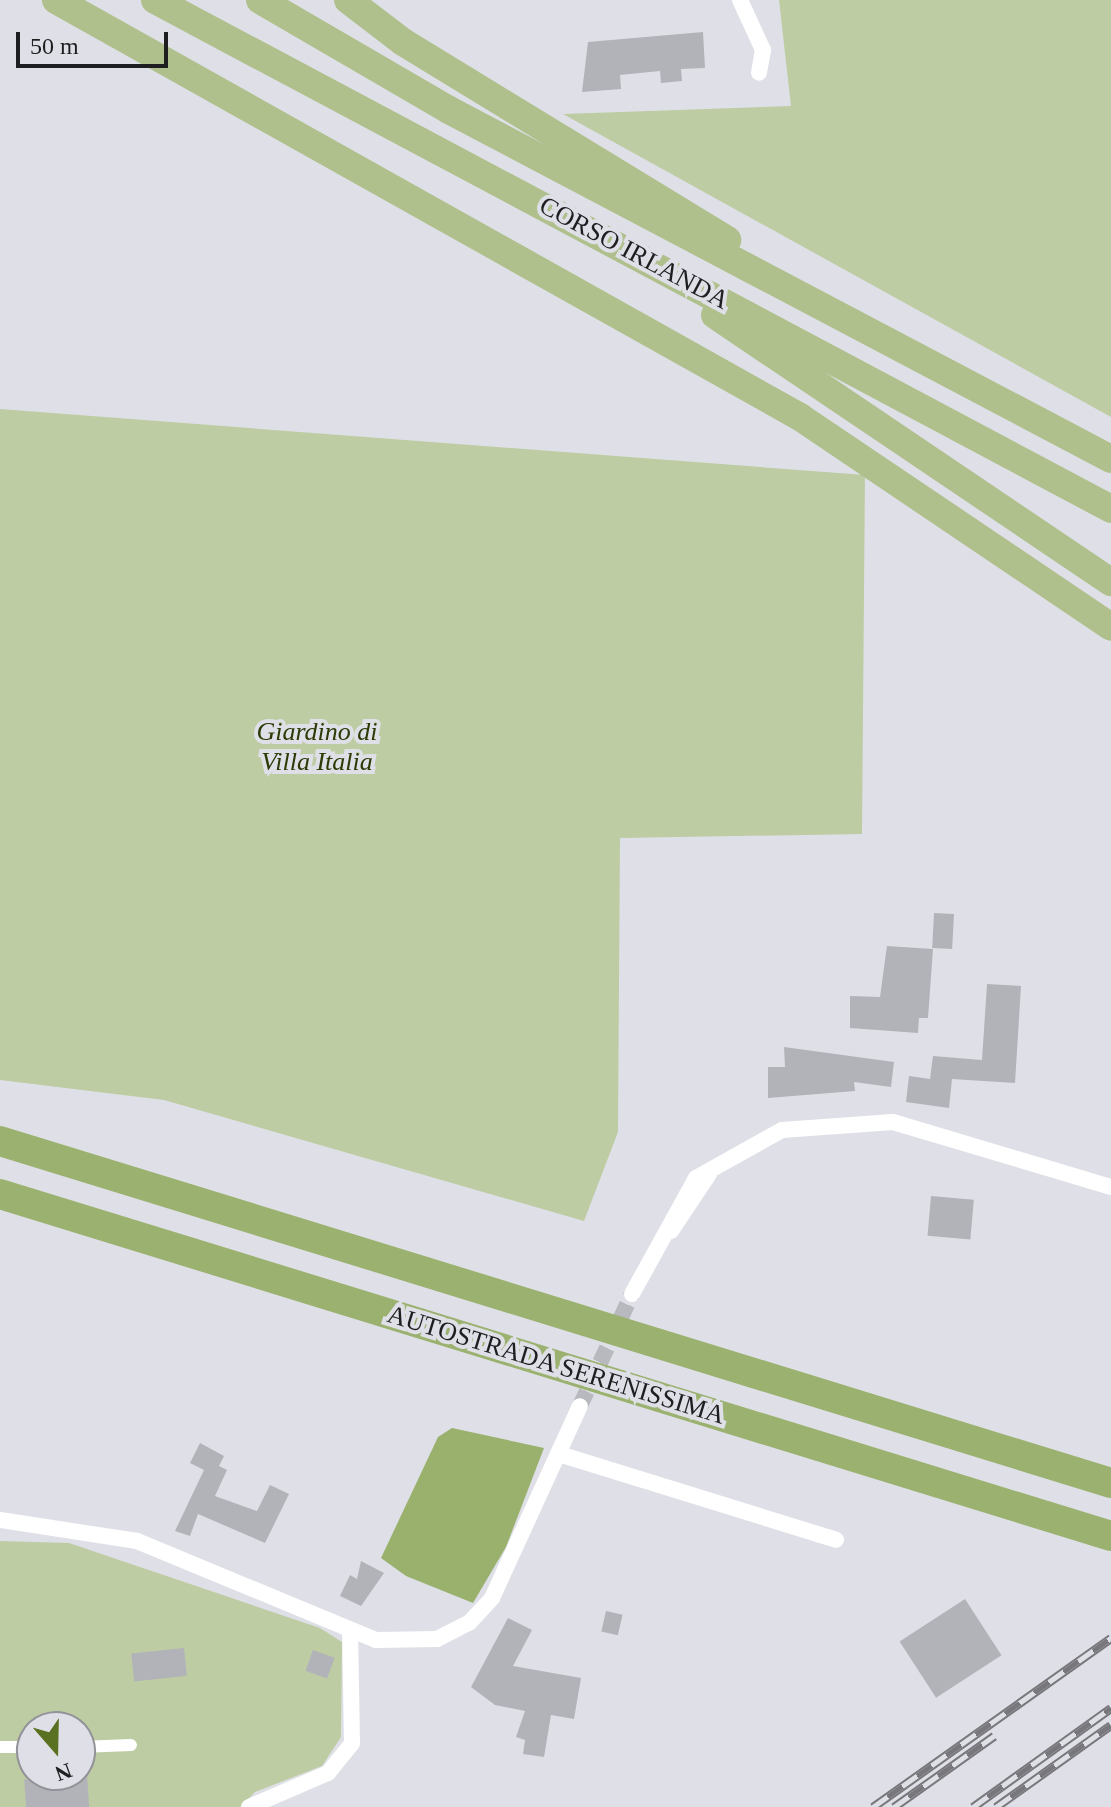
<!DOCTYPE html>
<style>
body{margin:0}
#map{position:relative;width:1111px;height:1807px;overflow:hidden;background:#dfe0e7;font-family:"Times New Roman",serif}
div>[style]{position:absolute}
.green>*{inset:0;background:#bdcca3}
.forest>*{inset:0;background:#9ab16e}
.building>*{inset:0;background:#b2b3b9;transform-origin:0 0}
.minor-tunnel>*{height:16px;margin-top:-8px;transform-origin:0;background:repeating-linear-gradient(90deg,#b8b9bf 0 16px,transparent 0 24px)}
.pedestrian>*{height:12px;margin:-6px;padding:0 6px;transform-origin:6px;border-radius:6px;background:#fff}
.minor>*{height:16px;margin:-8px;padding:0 8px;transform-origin:8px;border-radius:8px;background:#fff}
.trunk>*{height:28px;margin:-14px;padding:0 14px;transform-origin:14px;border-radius:14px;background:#afc08c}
.motorway>*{height:30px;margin:-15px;padding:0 15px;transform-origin:15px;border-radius:15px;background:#9bb16f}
.rail>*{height:9px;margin-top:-4.5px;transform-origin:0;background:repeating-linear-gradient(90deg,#dfe0e7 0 18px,#77777c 0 36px);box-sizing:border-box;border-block:2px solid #77777c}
span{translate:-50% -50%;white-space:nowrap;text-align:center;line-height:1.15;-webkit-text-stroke:8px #dfe0e7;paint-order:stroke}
.street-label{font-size:26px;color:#1e1e21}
.park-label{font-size:26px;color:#2c3a06;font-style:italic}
.north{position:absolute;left:16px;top:1711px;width:80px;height:80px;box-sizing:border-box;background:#dfe0e7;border:2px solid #929298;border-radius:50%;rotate:160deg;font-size:22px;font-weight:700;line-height:32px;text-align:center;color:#1e1e21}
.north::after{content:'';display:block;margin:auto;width:28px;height:36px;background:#5a7121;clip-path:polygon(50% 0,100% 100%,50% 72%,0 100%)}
.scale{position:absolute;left:16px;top:32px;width:152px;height:36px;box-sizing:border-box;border:4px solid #1e1e21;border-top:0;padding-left:10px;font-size:24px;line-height:28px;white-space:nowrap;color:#1e1e21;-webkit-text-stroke:6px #dfe0e7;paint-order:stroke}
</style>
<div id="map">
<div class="green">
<i style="clip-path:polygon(779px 0,1111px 0,1111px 417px,563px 114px,791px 106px)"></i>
<i style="clip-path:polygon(0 409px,865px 475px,862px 834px,620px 838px,618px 1132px,584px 1221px,164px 1100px,0 1080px)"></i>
<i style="clip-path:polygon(evenodd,0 1541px,69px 1543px,320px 1628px,342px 1642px,341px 1737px,322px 1766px,255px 1792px,241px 1807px,0 1807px,0 1541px,32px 1727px,80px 1727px,80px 1775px,32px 1775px,32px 1727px)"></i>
</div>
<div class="forest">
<i style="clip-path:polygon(452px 1428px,544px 1448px,506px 1547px,473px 1603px,406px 1576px,381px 1558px,438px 1437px)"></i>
</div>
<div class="building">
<i style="clip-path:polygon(703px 32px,705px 68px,681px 69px,682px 81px,661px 83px,660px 71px,620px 75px,621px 89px,582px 92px,588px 42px)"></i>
<i style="left:934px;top:913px;width:20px;height:35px;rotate:3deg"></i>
<i style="clip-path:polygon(887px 946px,933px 949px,928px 1018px,919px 1018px,918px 1033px,850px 1028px,850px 996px,880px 997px)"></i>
<i style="clip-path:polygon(987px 984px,1021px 986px,1015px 1083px,952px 1079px,949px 1108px,906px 1102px,909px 1076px,930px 1079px,933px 1056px,982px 1060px)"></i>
<i style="clip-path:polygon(784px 1047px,894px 1062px,891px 1087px,854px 1082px,855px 1091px,768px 1098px,768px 1067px,785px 1067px)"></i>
<i style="left:931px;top:1196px;width:43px;height:40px;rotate:5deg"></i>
<i style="clip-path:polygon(200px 1443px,224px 1456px,219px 1466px,227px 1470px,215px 1496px,257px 1511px,270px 1485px,289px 1494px,265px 1543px,198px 1514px,190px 1536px,175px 1531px,204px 1470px,190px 1463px)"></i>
<i style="clip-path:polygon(361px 1561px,384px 1573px,361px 1606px,340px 1596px,350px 1575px,357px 1579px)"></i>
<i style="left:965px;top:1599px;width:67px;height:78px;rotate:57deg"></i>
<i style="left:606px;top:1611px;width:17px;height:21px;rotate:13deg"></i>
<i style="clip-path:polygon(508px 1618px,532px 1630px,513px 1666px,581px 1678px,574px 1719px,551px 1715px,544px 1757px,523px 1754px,525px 1740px,516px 1737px,525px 1711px,495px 1705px,471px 1687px)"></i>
<i style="left:184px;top:1648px;width:28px;height:53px;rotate:84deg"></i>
<i style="left:313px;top:1650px;width:23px;height:22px;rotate:20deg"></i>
<i style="left:87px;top:1775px;width:32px;height:63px;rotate:86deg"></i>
</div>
<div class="minor-tunnel">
<i style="left:580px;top:1406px;width:123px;rotate:-65.1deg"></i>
</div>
<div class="pedestrian">
<i style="left:0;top:1747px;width:32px"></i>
<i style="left:80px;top:1747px;width:51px;rotate:-2.2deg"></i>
</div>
<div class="minor">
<i style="left:740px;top:0;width:55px;rotate:65.3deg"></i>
<i style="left:763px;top:50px;width:23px;rotate:100deg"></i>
<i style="left:671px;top:1231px;width:69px;rotate:-56.3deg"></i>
<i style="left:632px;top:1294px;width:132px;rotate:-61.1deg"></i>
<i style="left:696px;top:1178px;width:98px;rotate:-29.2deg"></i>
<i style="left:782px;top:1130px;width:111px;rotate:-4.1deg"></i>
<i style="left:893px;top:1122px;width:227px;rotate:16.6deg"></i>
<i style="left:559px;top:1454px;width:290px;rotate:17.2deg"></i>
<i style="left:0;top:1520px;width:139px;rotate:8.7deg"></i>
<i style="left:137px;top:1541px;width:259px;rotate:22.5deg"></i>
<i style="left:376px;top:1640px;width:61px;rotate:-0.9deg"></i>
<i style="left:437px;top:1639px;width:36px;rotate:-27deg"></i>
<i style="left:469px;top:1623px;width:34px;rotate:-47deg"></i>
<i style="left:492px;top:1598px;width:211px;rotate:-65.4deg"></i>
<i style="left:249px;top:1807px;width:86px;rotate:-23.3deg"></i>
<i style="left:328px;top:1773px;width:38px;rotate:-51deg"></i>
<i style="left:352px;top:1743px;width:111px;rotate:-91deg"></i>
</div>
<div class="trunk">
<i style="left:56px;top:0;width:853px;rotate:29.27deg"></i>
<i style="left:800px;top:417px;width:375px;rotate:34deg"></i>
<i style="left:155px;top:0;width:1083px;rotate:28.03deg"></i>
<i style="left:260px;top:0;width:219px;rotate:30.2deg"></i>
<i style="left:449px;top:110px;width:748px;rotate:27.8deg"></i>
<i style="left:348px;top:0;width:69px;rotate:37.4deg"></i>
<i style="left:403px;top:42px;width:380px;rotate:31.4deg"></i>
<i style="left:715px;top:315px;width:478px;rotate:34deg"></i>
</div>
<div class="motorway">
<i style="left:0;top:1141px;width:1162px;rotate:17.11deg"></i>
<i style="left:0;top:1194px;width:1162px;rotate:17.11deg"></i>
</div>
<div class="rail">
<i style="left:873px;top:1807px;width:292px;rotate:-35.4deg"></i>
<i style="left:894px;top:1807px;width:123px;rotate:-35.4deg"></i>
<i style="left:973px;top:1807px;width:170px;rotate:-35.7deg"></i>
<i style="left:996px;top:1807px;width:141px;rotate:-35.5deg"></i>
</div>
<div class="street-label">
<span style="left:634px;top:253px;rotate:28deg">CORSO IRLANDA</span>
<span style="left:556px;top:1365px;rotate:17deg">AUTOSTRADA SERENISSIMA</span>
</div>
<div class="park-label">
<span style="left:317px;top:747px">Giardino di<br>Villa Italia</span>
</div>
<div class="north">N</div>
<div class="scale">50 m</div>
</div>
